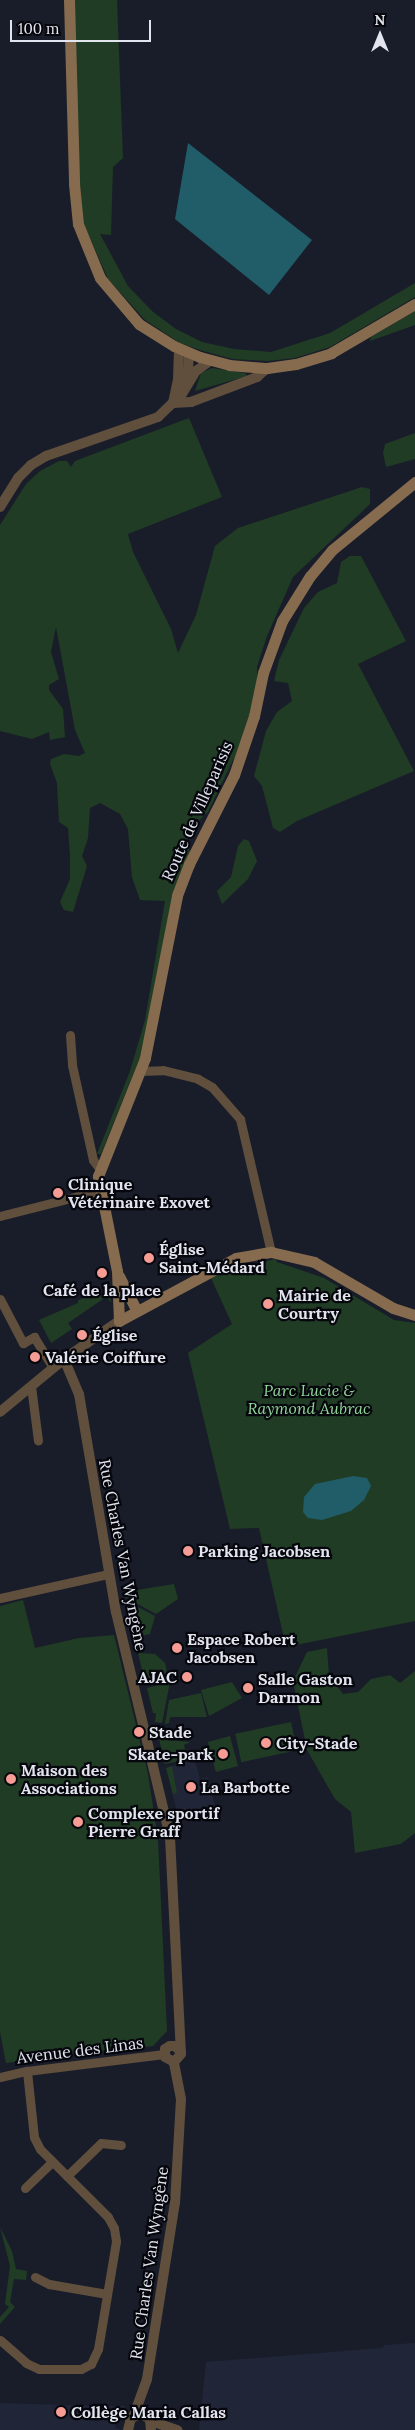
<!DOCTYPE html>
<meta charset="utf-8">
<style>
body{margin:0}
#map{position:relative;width:415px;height:2430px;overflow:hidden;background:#191d2a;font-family:Lora,serif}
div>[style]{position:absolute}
.built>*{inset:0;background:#212538}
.green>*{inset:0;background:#203c24;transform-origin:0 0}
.water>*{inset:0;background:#205d69}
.minor>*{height:9px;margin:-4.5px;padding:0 4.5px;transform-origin:4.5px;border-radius:4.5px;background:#604f3d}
.tertiary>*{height:10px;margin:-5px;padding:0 5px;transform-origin:5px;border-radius:5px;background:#604f3d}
.secondary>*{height:11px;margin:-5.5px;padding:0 5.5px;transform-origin:5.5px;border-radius:5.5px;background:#866b4e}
.dots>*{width:14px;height:14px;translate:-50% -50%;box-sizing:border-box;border:2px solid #06070d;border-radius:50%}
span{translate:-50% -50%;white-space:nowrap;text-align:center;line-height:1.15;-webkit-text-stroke:4.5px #06070d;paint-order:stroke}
.street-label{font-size:16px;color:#e2e4ee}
.poi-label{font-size:16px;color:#e2e4ee;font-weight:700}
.left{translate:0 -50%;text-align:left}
.right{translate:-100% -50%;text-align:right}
.park-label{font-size:16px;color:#90d699;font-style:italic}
.north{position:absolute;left:355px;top:10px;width:50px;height:50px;-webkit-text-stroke:4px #06070d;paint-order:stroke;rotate:0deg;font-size:14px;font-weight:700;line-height:20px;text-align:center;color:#e2e4ee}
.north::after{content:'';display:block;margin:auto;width:18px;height:22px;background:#e2e4ee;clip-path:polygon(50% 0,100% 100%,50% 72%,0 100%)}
.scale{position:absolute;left:10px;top:20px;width:141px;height:22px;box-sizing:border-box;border:2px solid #e2e4ee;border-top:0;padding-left:6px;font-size:15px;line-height:18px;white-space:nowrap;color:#e2e4ee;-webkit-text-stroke:4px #06070d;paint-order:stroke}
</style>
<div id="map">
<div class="built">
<i style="clip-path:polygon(195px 1760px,200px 1779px,208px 1777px,215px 1807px,178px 1816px,166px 1768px)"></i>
<i style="clip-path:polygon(415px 2343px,415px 2430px,199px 2430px,206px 2362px,382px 2348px,384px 2345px)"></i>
<i style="clip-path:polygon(0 2403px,95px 2406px,125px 2406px,120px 2419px,116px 2421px,115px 2427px,120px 2430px,0 2430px)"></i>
</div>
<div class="green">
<i style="clip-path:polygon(73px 0,117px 0,123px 158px,113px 167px,111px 235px,100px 234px,128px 286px,152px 311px,176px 329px,202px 342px,234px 349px,271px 352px,330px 333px,415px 283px,415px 297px,330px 347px,295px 358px,268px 361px,232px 359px,200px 350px,180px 343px,145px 320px,108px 279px,83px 222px,80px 200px)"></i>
<i style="clip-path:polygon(415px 311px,415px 325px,370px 341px,371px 337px)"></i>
<i style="clip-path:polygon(212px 368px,245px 373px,247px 376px,195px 391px,201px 373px)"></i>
<i style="clip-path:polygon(189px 418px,222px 497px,128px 534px,133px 552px,171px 629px,178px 653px,196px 615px,215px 546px,238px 528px,362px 487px,370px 489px,370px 504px,293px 577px,267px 636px,257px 667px,258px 688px,245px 745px,233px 760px,208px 812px,193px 826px,187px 842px,190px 852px,140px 1057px,101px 1154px,97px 1154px,130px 1071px,145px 1020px,165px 901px,140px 900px,132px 877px,128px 829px,120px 814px,100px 803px,90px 808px,88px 838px,82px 856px,87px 866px,73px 912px,64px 910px,60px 902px,70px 879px,70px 856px,68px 828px,59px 822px,57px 783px,50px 764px,51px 759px,64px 754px,79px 756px,85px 753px,75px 730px,56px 627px,51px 652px,59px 679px,49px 685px,49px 690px,63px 709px,65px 737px,50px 740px,49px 732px,32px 739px,0 731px,0 525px,26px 484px,40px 471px,59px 461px,67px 461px,71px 467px,75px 461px)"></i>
<i style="clip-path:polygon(415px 433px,415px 459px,386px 467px,383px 453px,385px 444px)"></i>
<i style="clip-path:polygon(350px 556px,361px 556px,406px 641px,358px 664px,414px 771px,297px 821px,280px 832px,273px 828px,262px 786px,254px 776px,266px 731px,277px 712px,292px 701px,288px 683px,274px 681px,279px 660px,304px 608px,318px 592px,337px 583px,341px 562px)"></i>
<i style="clip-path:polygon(244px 839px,249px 841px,257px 861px,248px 879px,222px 904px,217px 891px,231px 877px,238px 846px)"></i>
<i style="clip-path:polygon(276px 1259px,277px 1262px,324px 1278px,394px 1320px,415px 1323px,415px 1621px,286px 1647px,259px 1528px,230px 1529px,188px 1353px,232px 1324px,211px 1278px,237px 1266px,264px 1266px,267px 1261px)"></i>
<i style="clip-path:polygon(110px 1290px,111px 1302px,106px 1297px,68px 1323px,72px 1329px,51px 1343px,39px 1320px,78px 1303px,78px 1300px)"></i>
<i style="clip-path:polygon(174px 1584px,178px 1599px,156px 1614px,125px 1597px,131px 1591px)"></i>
<i style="clip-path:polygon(23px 1600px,35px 1648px,79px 1638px,114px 1635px,148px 1774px,158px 1839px,167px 2031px,153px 2046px,6px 2063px,0 2032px,0 1606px)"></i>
<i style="clip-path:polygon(125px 1600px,155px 1616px,150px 1634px,142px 1636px,138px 1642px)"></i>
<i style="clip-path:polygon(327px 1648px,329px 1676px,343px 1694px,358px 1692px,371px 1679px,390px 1675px,400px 1683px,415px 1671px,415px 1833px,401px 1844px,355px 1853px,351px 1812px,335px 1799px,307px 1750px,293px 1681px,307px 1652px)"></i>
<i style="clip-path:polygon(138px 1653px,155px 1654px,165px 1663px,168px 1678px,145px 1683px)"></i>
<i style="clip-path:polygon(170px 1682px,162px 1723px,155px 1722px,156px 1713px,153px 1713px,147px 1688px)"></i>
<i style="clip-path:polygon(232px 1682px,242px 1698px,209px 1716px,201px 1690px)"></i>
<i style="clip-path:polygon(201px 1693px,207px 1717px,170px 1717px,169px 1723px,165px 1724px,169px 1700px)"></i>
<i style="left:291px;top:1722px;width:29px;height:57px;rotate:78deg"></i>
<i style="clip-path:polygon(157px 1731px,168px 1733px,167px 1740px,190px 1742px,184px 1745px,187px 1759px,165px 1764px)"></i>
<i style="left:230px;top:1736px;width:31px;height:23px;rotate:75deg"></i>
<i style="clip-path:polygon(172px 1766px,177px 1793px,173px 1794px,166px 1768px)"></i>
<i style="clip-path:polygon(0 2227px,12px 2251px,16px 2269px,27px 2271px,26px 2280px,14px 2279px,10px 2302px,15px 2307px,0 2324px,0 2317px,9px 2307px,5px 2304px,10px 2266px)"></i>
</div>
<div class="water">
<i style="clip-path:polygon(188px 143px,312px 240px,269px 295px,175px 219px)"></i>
<i style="clip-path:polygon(353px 1476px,367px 1478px,371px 1486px,364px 1500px,351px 1511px,322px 1520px,308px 1518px,303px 1512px,304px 1497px,315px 1484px)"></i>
</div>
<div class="minor">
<i style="left:70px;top:1035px;width:30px;rotate:86deg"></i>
<i style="left:72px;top:1065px;width:97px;rotate:77.5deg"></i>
<i style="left:93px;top:1160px;width:10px;rotate:53deg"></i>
<i style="left:140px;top:1071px;width:23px;rotate:-2deg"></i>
<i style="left:163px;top:1070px;width:36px;rotate:14deg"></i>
<i style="left:198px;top:1079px;width:16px;rotate:30deg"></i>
<i style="left:212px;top:1087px;width:43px;rotate:48.8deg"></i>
<i style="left:240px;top:1119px;width:137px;rotate:76.9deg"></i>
<i style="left:0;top:1216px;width:102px;rotate:-14.2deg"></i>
<i style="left:0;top:1299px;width:50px;rotate:62.4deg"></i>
<i style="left:23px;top:1343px;width:13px;rotate:-29deg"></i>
<i style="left:34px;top:1337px;width:36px;rotate:58deg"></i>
<i style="left:31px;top:1386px;width:55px;rotate:82.7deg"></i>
<i style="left:0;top:1598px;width:111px;rotate:-12.5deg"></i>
<i style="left:0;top:2077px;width:28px;rotate:-13deg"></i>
<i style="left:27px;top:2071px;width:138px;rotate:-7.1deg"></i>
<i style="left:67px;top:2176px;width:47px;rotate:-44.1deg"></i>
<i style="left:101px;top:2143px;width:20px;rotate:6deg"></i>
<i style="left:25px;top:2188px;width:37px;rotate:-44deg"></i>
<i style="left:35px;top:2277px;width:16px;rotate:27deg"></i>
<i style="left:49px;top:2284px;width:59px;rotate:9.8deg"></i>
<i style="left:0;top:2340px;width:35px;rotate:41deg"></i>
<i style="left:26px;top:2363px;width:14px;rotate:25deg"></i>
<i style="left:39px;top:2369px;width:42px"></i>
<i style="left:81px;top:2369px;width:11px;rotate:-27deg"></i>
<i style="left:91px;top:2364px;width:17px;rotate:-65deg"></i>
<i style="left:98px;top:2349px;width:109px;rotate:-80.5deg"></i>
<i style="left:116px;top:2241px;width:13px;rotate:-99deg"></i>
<i style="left:114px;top:2228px;width:13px;rotate:-119deg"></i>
<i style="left:108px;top:2217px;width:96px;rotate:-135deg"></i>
<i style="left:40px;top:2149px;width:13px;rotate:-117deg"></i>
<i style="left:34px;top:2137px;width:66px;rotate:-96.1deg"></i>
</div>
<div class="tertiary">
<i style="left:187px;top:383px;width:30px;rotate:-86deg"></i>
<i style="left:173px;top:403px;width:18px;rotate:-3deg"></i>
<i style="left:191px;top:402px;width:71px;rotate:-20.7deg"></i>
<i style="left:257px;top:377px;width:13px;rotate:-42deg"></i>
<i style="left:173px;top:403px;width:25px;rotate:-78deg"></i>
<i style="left:178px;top:379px;width:30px;rotate:-88deg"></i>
<i style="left:0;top:507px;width:34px;rotate:-58deg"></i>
<i style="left:18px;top:478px;width:18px;rotate:-45deg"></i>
<i style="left:31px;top:465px;width:17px;rotate:-31deg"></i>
<i style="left:46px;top:456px;width:119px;rotate:-19.2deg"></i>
<i style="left:158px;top:417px;width:33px;rotate:-44deg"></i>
<i style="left:182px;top:394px;width:27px;rotate:-59deg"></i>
<i style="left:196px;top:371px;width:17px;rotate:-36deg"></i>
<i style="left:64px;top:1359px;width:38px;rotate:67deg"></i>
<i style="left:79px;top:1394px;width:221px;rotate:80.4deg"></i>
<i style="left:116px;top:1612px;width:231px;rotate:76.5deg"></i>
<i style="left:170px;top:1837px;width:217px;rotate:87.1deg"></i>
<i style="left:181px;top:2054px;width:11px;rotate:131deg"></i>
<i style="left:174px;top:2062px;width:10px;rotate:-151deg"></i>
<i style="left:165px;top:2057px;width:8px;rotate:-90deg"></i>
<i style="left:165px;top:2049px;width:6px;rotate:-31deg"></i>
<i style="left:170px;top:2046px;width:5px"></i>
<i style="left:175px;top:2046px;width:8px;rotate:45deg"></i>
<i style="left:0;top:1412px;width:83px;rotate:-39.6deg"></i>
<i style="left:64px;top:1359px;width:67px;rotate:-34.6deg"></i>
<i style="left:134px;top:2415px;width:38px;rotate:-70deg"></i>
<i style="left:147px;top:2379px;width:178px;rotate:-81deg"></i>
<i style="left:175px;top:2203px;width:104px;rotate:-86.7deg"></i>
<i style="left:181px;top:2099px;width:38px;rotate:-101deg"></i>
<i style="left:151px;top:2421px;width:28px;rotate:19deg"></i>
<i style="left:128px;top:2430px;width:12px;rotate:-76deg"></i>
<i style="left:131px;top:2418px;width:11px;rotate:-22deg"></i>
<i style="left:141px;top:2414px;width:10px;rotate:29deg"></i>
<i style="left:150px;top:2419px;width:11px;rotate:85deg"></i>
</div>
<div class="secondary">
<i style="left:69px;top:0;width:184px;rotate:88.4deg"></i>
<i style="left:74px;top:184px;width:40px;rotate:84.3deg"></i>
<i style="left:78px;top:224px;width:58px;rotate:67.8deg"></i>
<i style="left:100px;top:278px;width:60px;rotate:49.7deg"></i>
<i style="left:139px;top:324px;width:41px;rotate:32.2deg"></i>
<i style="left:174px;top:346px;width:28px;rotate:23deg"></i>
<i style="left:200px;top:357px;width:30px;rotate:15deg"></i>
<i style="left:229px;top:365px;width:38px;rotate:5deg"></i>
<i style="left:267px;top:368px;width:29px;rotate:-8deg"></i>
<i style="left:296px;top:364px;width:37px;rotate:-17deg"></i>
<i style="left:331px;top:353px;width:97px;rotate:-30.3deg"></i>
<i style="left:415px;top:482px;width:107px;rotate:140.7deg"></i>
<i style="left:332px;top:550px;width:34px;rotate:130deg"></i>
<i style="left:310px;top:576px;width:53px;rotate:121.9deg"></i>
<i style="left:282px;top:621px;width:55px;rotate:110.1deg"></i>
<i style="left:263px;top:673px;width:44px;rotate:101.8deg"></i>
<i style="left:254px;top:716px;width:62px;rotate:108.7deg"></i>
<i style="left:234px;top:775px;width:100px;rotate:116.8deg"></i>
<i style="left:189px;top:864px;width:34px;rotate:111deg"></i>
<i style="left:177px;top:896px;width:165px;rotate:101.2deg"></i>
<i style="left:145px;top:1058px;width:127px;rotate:111.7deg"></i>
<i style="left:98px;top:1176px;width:97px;rotate:78.7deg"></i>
<i style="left:117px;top:1271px;width:50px;rotate:87.7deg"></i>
<i style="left:119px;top:1321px;width:133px;rotate:-28.3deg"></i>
<i style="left:236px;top:1258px;width:36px;rotate:-10deg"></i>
<i style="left:271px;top:1252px;width:44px;rotate:13.1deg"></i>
<i style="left:314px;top:1262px;width:91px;rotate:30.2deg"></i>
<i style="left:393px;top:1308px;width:23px;rotate:18deg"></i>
<i style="left:119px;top:1276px;width:38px;rotate:63deg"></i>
</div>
<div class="dots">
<i style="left:58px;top:1193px;background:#f59c95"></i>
<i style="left:149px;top:1258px;background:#f59c95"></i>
<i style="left:102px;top:1273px;background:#f59c95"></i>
<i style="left:268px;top:1304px;background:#f59c95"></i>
<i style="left:82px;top:1335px;background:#f59c95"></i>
<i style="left:35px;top:1357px;background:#f59c95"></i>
<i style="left:188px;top:1551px;background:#f59c95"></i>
<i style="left:177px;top:1648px;background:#f59c95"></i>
<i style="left:187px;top:1677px;background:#f59c95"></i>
<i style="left:248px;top:1688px;background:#f59c95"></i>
<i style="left:139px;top:1732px;background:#f59c95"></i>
<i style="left:266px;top:1743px;background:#f59c95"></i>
<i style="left:223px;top:1754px;background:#f59c95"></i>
<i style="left:11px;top:1779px;background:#f59c95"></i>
<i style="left:191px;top:1787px;background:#f59c95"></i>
<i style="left:78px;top:1822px;background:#f59c95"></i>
<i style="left:61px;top:2412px;background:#f59c95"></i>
</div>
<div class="street-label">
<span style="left:197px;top:811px;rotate:-66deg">Route de Villeparisis</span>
<span style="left:123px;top:1555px;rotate:79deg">Rue Charles Van Wyngène</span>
<span style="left:80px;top:2050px;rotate:-7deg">Avenue des Linas</span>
<span style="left:149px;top:2263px;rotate:-82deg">Rue Charles Van Wyngène</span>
</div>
<div class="poi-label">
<span class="left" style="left:68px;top:1193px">Clinique<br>Vétérinaire Exovet</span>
<span class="left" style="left:159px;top:1258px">Église<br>Saint-Médard</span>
<span style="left:102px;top:1290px">Café de la place</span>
<span class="left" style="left:278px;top:1304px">Mairie de<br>Courtry</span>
<span class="left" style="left:92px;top:1335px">Église</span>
<span class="left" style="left:45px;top:1357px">Valérie Coiffure</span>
<span class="left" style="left:198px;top:1551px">Parking Jacobsen</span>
<span class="left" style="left:187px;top:1648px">Espace Robert<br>Jacobsen</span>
<span class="right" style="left:177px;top:1677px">AJAC</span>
<span class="left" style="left:258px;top:1688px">Salle Gaston<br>Darmon</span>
<span class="left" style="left:149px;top:1732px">Stade</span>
<span class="left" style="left:276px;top:1743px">City-Stade</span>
<span class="right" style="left:213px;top:1754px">Skate-park</span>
<span class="left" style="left:21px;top:1779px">Maison des<br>Associations</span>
<span class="left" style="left:201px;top:1787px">La Barbotte</span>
<span class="left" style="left:88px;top:1822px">Complexe sportif<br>Pierre Graff</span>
<span class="left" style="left:71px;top:2412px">Collège Maria Callas</span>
</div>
<div class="park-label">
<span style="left:309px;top:1399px">Parc Lucie &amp;<br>Raymond Aubrac</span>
</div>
<div class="north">N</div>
<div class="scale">100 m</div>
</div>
